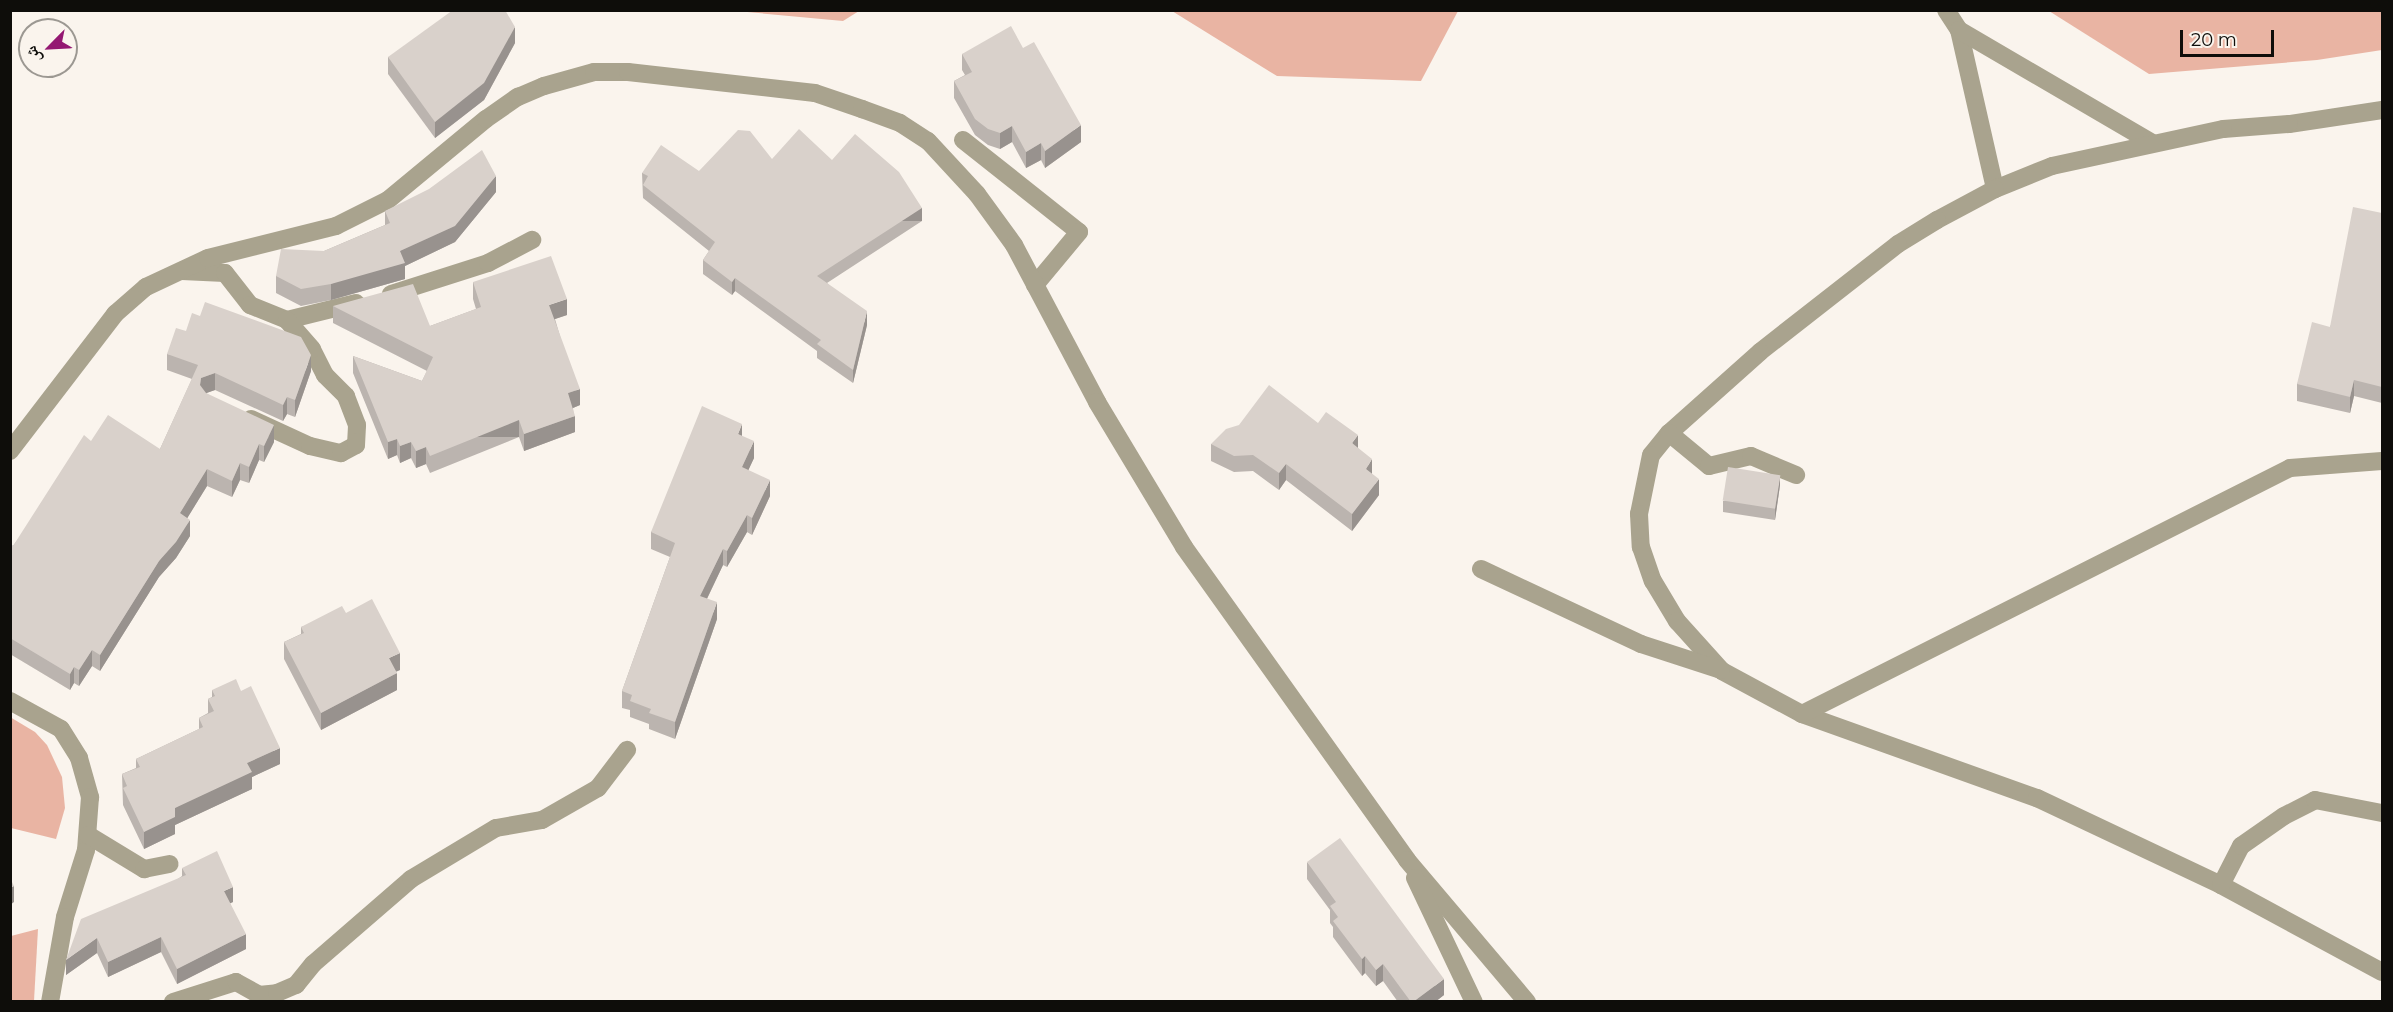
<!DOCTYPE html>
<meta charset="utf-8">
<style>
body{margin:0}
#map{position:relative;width:2393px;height:1012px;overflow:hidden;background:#faf4ed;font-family:Montserrat,"Noto Naskh Arabic",sans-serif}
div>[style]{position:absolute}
.forest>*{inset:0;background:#e9b4a3}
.minor>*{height:18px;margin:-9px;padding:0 9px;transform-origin:9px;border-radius:9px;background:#a9a38e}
.wall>*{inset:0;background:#bbb4af}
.shaded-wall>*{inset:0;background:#98928e;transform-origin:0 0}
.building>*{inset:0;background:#d9d1cb;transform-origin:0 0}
span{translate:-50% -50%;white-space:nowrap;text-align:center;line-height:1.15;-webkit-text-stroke:5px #faf4ed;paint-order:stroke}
.frame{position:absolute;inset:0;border:12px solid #0e0d0a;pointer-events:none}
.north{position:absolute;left:18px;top:18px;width:60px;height:60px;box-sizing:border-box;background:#faf4ed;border:2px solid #9c9892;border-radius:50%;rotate:246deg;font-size:16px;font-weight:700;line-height:24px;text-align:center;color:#0e0d0a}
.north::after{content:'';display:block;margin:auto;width:21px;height:27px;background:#941872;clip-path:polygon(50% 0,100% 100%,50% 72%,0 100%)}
.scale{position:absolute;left:2180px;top:30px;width:94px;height:27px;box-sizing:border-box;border:3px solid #0e0d0a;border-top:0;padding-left:8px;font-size:18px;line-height:21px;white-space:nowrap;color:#0e0d0a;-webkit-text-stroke:4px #faf4ed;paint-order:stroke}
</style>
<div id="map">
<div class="forest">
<i style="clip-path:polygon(736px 11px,859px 10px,859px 11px,843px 21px)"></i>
<i style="clip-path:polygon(1172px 11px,1458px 11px,1421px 81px,1277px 76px)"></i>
<i style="clip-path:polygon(2049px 11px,2382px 11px,2382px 50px,2317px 60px,2149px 74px)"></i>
<i style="clip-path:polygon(10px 717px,35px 732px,47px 745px,62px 777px,65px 808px,56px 839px,11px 828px)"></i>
<i style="clip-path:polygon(38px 929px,34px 1001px,11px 1001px,11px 936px)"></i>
</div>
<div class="minor">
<i style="left:1946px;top:10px;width:24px;rotate:57deg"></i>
<i style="left:1959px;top:30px;width:163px;rotate:77.2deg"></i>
<i style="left:1959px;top:30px;width:224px;rotate:30.3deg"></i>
<i style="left:2382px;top:110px;width:94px;rotate:171.4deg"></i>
<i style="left:2289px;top:124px;width:66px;rotate:175.7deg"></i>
<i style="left:2223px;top:129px;width:175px;rotate:167.8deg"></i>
<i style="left:2052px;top:166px;width:61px;rotate:158deg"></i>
<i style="left:1995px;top:189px;width:66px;rotate:151.9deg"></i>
<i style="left:1937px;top:220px;width:46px;rotate:148.4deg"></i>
<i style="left:1898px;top:244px;width:175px;rotate:142deg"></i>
<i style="left:1760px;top:352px;width:122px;rotate:138.3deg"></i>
<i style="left:1669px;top:433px;width:28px;rotate:129deg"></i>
<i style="left:1651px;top:455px;width:60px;rotate:101.5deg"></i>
<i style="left:1639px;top:514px;width:33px;rotate:87deg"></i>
<i style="left:1641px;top:547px;width:36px;rotate:71deg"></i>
<i style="left:1653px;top:581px;width:47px;rotate:59deg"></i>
<i style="left:1677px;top:621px;width:67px;rotate:48deg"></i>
<i style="left:1722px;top:671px;width:91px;rotate:28.3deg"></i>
<i style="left:1802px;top:714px;width:250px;rotate:19.7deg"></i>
<i style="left:2037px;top:798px;width:204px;rotate:25.3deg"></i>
<i style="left:2221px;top:885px;width:183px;rotate:28.4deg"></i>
<i style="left:963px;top:140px;width:148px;rotate:38.4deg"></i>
<i style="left:1079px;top:232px;width:69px;rotate:129.7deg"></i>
<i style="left:182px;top:271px;width:43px;rotate:2.7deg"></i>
<i style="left:225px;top:273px;width:41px;rotate:52deg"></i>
<i style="left:250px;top:305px;width:40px;rotate:22deg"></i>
<i style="left:287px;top:320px;width:71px;rotate:-13.8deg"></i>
<i style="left:391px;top:294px;width:102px;rotate:-17.7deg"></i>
<i style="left:488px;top:263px;width:50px;rotate:-27.6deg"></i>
<i style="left:251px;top:419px;width:65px;rotate:24.6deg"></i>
<i style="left:310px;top:446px;width:32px;rotate:13deg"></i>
<i style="left:341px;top:453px;width:17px;rotate:-28deg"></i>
<i style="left:356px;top:445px;width:20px;rotate:-87deg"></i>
<i style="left:357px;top:425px;width:31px;rotate:-111deg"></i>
<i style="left:346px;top:396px;width:30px;rotate:-135deg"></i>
<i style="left:325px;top:375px;width:29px;rotate:-117deg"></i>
<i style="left:312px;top:349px;width:38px;rotate:-131deg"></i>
<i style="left:1669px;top:433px;width:52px;rotate:39.5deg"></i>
<i style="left:1709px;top:466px;width:43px;rotate:-13.4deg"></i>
<i style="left:1751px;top:456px;width:49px;rotate:22.9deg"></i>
<i style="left:10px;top:451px;width:173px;rotate:-52.5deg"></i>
<i style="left:115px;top:314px;width:41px;rotate:-41.1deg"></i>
<i style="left:146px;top:287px;width:68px;rotate:-25.1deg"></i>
<i style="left:208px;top:258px;width:132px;rotate:-14deg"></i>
<i style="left:336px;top:226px;width:58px;rotate:-26.6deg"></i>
<i style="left:388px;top:200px;width:127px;rotate:-39.6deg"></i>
<i style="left:486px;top:119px;width:39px;rotate:-35deg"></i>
<i style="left:518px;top:97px;width:28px;rotate:-23deg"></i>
<i style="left:544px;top:86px;width:52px;rotate:-15.6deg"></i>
<i style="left:594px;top:72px;width:34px"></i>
<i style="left:628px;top:72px;width:188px;rotate:6.4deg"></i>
<i style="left:815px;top:93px;width:50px;rotate:18.8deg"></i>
<i style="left:862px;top:109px;width:40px;rotate:20.2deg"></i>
<i style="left:900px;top:123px;width:33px;rotate:33deg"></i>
<i style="left:928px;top:141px;width:72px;rotate:47.2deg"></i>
<i style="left:977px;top:194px;width:63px;rotate:54deg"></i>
<i style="left:1014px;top:245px;width:178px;rotate:62.1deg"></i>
<i style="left:1097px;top:402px;width:169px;rotate:59deg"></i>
<i style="left:1184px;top:547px;width:384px;rotate:54.5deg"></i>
<i style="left:1407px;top:860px;width:186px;rotate:49.8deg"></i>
<i style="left:1481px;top:569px;width:177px;rotate:25.1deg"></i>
<i style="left:1641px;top:644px;width:84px;rotate:18deg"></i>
<i style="left:10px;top:701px;width:58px;rotate:28.8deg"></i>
<i style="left:61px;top:729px;width:34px;rotate:58deg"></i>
<i style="left:79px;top:758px;width:41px;rotate:74.2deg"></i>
<i style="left:90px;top:797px;width:53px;rotate:94.3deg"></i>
<i style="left:86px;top:850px;width:70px;rotate:107.4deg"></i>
<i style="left:65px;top:917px;width:86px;rotate:100deg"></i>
<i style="left:1802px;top:714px;width:546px;rotate:-26.75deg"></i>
<i style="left:2290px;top:468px;width:92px;rotate:-4.4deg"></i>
<i style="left:88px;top:835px;width:66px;rotate:31.3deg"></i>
<i style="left:144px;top:869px;width:26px;rotate:-11deg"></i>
<i style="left:1415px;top:878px;width:137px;rotate:64.6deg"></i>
<i style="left:2221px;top:885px;width:44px;rotate:-62.9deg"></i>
<i style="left:2241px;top:846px;width:52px;rotate:-34.9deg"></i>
<i style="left:2284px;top:816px;width:35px;rotate:-27deg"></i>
<i style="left:2315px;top:800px;width:68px;rotate:11deg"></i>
<i style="left:173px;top:1002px;width:66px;rotate:-17.6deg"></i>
<i style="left:236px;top:982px;width:26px;rotate:29deg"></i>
<i style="left:259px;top:995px;width:18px;rotate:-6deg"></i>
<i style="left:277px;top:993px;width:21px;rotate:-23deg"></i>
<i style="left:296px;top:985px;width:27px;rotate:-51deg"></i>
<i style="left:313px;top:964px;width:130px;rotate:-40.9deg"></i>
<i style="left:411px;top:879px;width:99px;rotate:-31deg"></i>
<i style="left:496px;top:828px;width:47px;rotate:-9.9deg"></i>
<i style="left:542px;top:820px;width:64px;rotate:-29.7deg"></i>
<i style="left:598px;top:788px;width:48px;rotate:-52.7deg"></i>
</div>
<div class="wall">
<i style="clip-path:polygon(515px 43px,484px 100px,435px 138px,388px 74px,388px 57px)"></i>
<i style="clip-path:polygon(1023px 48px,1081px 142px,1045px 168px,1041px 160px,1026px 168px,1012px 142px,1000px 149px,988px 145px,975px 135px,954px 98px,954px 81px,965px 75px,962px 70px,962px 54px)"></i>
<i style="clip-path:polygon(772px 159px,832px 160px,922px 221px,827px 283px,867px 325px,853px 383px,817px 358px,817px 351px,735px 291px,732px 295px,703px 274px,703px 260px,709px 251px,643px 198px,642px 173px,699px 171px)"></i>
<i style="clip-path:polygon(496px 192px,455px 242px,405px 266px,405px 279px,331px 300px,301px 306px,276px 293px,276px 276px,324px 251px,385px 225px,385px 211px)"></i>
<i style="clip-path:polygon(2382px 213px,2382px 403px,2354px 396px,2350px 413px,2297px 401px,2297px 384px,2330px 327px)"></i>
<i style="clip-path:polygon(473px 282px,567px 315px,555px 319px,580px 405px,573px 408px,575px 432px,524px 451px,519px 437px,430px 473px,426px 464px,416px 468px,411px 458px,400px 463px,397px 455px,388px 459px,353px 373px,353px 356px,422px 381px,427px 371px,333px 323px,333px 306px,430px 326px,476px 309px,473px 299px)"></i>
<i style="clip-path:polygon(167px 354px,311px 371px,295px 417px,287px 414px,283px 421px,215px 390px,206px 393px,274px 442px,264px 462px,259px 460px,249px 483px,240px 480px,232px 497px,207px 486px,187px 518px,190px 536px,176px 558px,159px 577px,100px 671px,92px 666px,79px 686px,74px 683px,70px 690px,10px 654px,10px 544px,13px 546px,91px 441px,160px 449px,192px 379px,167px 370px)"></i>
<i style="clip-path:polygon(742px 436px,754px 458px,748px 470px,770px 496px,752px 535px,747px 532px,727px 567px,723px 565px,707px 599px,717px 619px,675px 739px,649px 729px,649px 724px,630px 717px,630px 710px,622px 708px,622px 691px,670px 557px,651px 549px,651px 532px)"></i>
<i style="clip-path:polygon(1211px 444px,1358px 448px,1372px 474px,1379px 495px,1352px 531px,1286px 480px,1279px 490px,1253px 471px,1234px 472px,1211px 461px)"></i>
<i style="clip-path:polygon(1780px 485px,1775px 520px,1723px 512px,1723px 501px)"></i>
<i style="clip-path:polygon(346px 613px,400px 670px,396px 671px,397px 690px,321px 730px,284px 659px,284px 642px,301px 634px,301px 627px)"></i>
<i style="clip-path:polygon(212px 690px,241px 691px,280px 764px,252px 777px,252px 789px,175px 825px,175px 834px,144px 849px,123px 805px,122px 774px,136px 768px,136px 759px,199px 729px,199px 718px,208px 713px,208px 699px,212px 697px)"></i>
<i style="clip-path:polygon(1307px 862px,1444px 995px,1435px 1002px,1398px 1002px,1383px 981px,1376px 986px,1365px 973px,1362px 976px,1333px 937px,1333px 927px,1330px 923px,1330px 910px,1307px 879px)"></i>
<i style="clip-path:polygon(182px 868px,233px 902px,230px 903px,246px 949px,177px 984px,161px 952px,108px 977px,97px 953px,66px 975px,66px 960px,182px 876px)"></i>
</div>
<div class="shaded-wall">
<i style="clip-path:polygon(515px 27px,515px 43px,484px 100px,435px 138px,435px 122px)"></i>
<i style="clip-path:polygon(1081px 125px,1081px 142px,1045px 168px,1045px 151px)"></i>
<i style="clip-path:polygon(1012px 126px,1012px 142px,1000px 149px,1000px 133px)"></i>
<i style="clip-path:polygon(1041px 143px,1041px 160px,1026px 168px,1026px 152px)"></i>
<i style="clip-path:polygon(496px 176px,496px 192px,455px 242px,405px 266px,405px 279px,331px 300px,331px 284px,400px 251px)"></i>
<i style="left:922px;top:208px;width:13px;height:125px;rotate:90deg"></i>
<i style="clip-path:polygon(735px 278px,735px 291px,732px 295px,732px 282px)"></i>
<i style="clip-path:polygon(567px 299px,567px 315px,549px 321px,549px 305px)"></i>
<i style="clip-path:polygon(867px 311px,867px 325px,853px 383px,853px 370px)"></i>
<i style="clip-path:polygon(311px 355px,311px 371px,295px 417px,295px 400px)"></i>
<i style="clip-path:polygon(215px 373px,215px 390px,201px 395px,200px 385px,201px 378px)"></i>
<i style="clip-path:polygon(2354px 380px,2354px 396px,2350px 413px,2350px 397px)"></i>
<i style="clip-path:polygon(580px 389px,580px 405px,568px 410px,568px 393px)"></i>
<i style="clip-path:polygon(287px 397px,287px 414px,283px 421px,283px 405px)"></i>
<i style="clip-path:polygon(575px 416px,575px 432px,524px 451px,524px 434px)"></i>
<i style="left:519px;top:420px;width:17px;height:96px;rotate:90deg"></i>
<i style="clip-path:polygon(742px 424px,742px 440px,738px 434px)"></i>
<i style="clip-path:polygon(274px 425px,274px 442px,264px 462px,264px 446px)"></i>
<i style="clip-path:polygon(1358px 435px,1358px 452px,1352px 443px)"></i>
<i style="clip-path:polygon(397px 439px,397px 455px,388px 459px,388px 442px)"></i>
<i style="clip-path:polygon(754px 441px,754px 458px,742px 484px,742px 467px)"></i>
<i style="clip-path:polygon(411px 442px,411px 458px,400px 463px,400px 446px)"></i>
<i style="clip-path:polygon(259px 444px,259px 460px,249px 483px,249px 467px)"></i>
<i style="clip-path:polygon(426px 447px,426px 464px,416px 468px,416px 451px)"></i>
<i style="clip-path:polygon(1372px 459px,1372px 476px,1366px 469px)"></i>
<i style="clip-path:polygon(240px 463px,240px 480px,232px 497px,232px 481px)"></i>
<i style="clip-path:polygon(1286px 464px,1286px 480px,1279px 490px,1279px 473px)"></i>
<i style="clip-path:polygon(207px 469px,207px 486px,180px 530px,180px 513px)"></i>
<i style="clip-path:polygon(1780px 475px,1780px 485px,1775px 520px,1775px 509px)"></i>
<i style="clip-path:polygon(1379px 479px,1379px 495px,1352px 531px,1352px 514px)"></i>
<i style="clip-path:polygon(770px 480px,770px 496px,752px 535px,752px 518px)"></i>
<i style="clip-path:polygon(747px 515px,747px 532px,727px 567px,727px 551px)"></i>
<i style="clip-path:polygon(190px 520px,190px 536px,176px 558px,159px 577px,100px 671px,100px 655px,159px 561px)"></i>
<i style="clip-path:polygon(723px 549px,723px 565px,700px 613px,700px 596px)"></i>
<i style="clip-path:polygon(717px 602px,717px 619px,675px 739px,675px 722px)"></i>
<i style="clip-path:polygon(92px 650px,92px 666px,79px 686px,79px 670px)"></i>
<i style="clip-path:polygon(400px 653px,400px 670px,389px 675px,389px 658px)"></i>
<i style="clip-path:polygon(74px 667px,74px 683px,70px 690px,70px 674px)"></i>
<i style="clip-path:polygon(397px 673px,397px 690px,321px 730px,321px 713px)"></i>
<i style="clip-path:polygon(280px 748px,280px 764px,252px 777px,252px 789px,175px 825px,175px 834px,144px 849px,144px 832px,175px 808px,247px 763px)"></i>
<i style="clip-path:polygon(14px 886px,14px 902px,10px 905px,10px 888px)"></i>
<i style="clip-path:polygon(233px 887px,233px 902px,224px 906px,224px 891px)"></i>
<i style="clip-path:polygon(246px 934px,246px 949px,177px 984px,177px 969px)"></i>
<i style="clip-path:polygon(161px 937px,161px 952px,108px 977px,108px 962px)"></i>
<i style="clip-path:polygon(97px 938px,97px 953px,66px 975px,66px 960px)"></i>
<i style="clip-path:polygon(1365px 956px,1365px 973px,1362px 976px,1362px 959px)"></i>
<i style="clip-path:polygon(1383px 964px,1383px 981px,1376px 986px,1376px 970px)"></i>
<i style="clip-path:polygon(1444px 979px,1444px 995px,1435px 1002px,1413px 1002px)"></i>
</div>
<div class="building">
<i style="clip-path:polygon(453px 10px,505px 10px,515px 27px,484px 83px,435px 122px,388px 57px)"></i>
<i style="clip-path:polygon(1011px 26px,1023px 48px,1034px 42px,1081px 125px,1045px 151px,1041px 143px,1026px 152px,1012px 126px,1000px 133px,988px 129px,975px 119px,954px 81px,972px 72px,962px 54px)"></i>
<i style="clip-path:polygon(799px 129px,832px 160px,855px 134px,899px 172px,922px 208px,817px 276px,867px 311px,853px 370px,817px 344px,821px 340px,735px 278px,732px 282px,703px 260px,715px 242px,643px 185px,648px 176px,642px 173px,661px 145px,699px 171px,738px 130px,750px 131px,772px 159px)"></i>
<i style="clip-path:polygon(482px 150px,496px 176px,455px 226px,400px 251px,405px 263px,331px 284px,301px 289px,276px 276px,281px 249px,324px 251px,390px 223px,385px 211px,429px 189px)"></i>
<i style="clip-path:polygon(2353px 207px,2382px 213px,2382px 387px,2354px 380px,2350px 397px,2297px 384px,2312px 322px,2330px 327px)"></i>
<i style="clip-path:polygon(551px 256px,567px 299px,549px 305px,580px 389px,568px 393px,575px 416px,524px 434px,519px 420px,430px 456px,426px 447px,416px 451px,411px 442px,400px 446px,397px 439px,388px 442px,353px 356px,422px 381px,433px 357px,333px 306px,413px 284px,430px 326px,481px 307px,473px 282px)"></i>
<i style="clip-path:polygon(205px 302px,301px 337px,311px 355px,295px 400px,287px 397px,283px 405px,215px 373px,201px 378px,200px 385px,206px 393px,274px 425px,264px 446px,259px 444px,249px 467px,240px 463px,232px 481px,207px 469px,180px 513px,190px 520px,176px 542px,159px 561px,100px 655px,92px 650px,79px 670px,74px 667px,70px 674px,10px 638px,10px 544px,13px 546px,84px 435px,91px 441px,108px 415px,160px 449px,198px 365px,167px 354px,176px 328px,186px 331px,192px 313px,200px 316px)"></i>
<i style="clip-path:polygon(1269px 385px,1318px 423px,1326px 412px,1358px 435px,1352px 443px,1372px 459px,1366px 469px,1379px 479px,1352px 514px,1286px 464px,1279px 473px,1253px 455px,1234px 456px,1211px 444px,1226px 429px,1239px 425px)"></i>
<i style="clip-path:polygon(702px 406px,742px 424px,738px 434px,754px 441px,742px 467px,770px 480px,752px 518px,747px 515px,727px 551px,723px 549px,700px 596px,717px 602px,675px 722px,649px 713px,651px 709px,630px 701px,632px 695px,622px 691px,675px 543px,651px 532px)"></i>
<i style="left:1728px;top:467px;width:53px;height:34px;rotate:9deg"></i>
<i style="clip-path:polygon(372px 599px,400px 653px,389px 658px,397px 673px,321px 713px,284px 642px,304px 633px,301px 627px,342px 606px,346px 613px)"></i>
<i style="clip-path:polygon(236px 679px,241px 691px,251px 686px,280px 748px,247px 763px,252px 772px,175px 808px,175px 817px,144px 832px,123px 788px,127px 786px,122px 774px,140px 767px,136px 759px,203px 727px,199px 718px,214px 711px,208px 699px,215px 696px,212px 690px)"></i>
<i style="clip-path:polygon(1340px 838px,1444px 979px,1413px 1002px,1411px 1002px,1383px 964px,1376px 970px,1365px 956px,1362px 959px,1333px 921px,1338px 917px,1330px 906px,1336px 902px,1307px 862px)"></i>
<i style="clip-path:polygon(217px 851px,233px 887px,224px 891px,246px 934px,177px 969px,161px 937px,108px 962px,97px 938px,66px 960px,81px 919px,186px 875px,182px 868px)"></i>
<i style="clip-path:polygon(10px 878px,14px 886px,10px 888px)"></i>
</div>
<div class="frame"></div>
<div class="north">ش</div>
<div class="scale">20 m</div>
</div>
